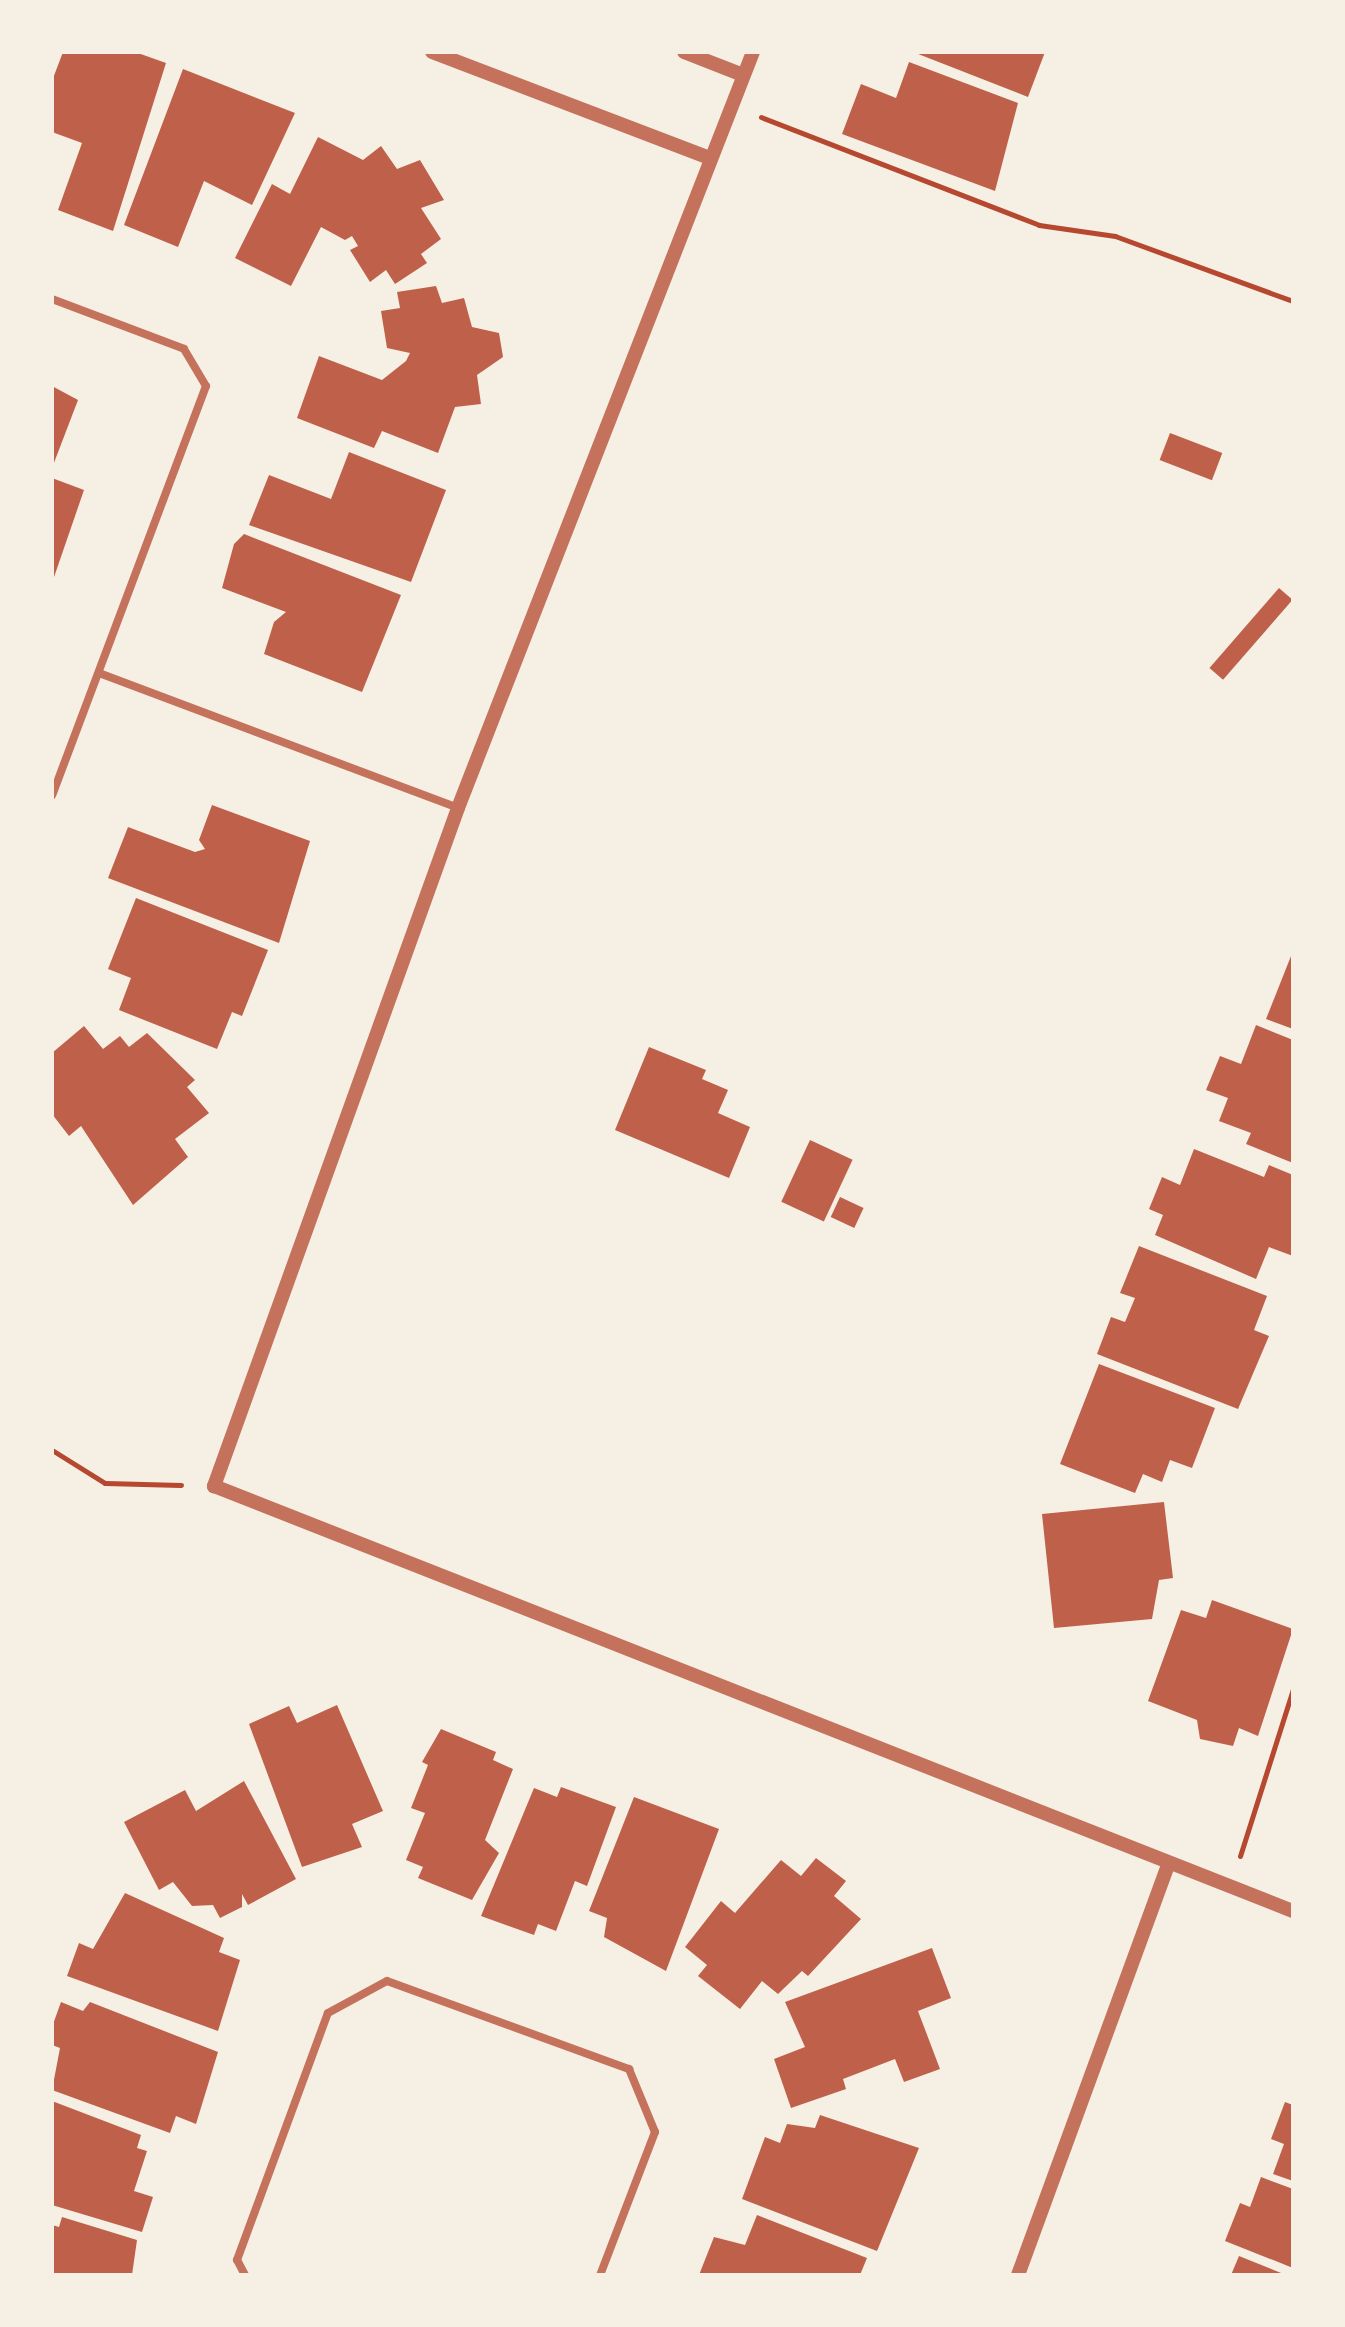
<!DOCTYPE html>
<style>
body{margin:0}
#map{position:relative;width:1345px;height:2327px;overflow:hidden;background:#f6efe4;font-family:Figtree,sans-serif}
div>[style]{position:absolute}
.building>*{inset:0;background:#bf614a;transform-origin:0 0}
.path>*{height:5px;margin:-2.5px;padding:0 2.5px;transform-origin:2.5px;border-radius:2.5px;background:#b5482f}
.minor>*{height:8px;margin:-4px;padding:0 4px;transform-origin:4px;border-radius:4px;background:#c5725c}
.tertiary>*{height:14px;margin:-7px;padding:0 7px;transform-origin:7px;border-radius:7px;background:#c5725c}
span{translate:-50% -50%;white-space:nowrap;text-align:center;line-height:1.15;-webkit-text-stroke:8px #f6efe4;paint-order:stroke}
.frame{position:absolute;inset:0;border:54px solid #f6efe4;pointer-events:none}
</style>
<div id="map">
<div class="building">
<i style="clip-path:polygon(63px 52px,135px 52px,166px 63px,113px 231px,58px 210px,82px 143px,52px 132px,52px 81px)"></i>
<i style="clip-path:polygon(913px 52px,1045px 52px,1028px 97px)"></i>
<i style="clip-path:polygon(909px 62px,1018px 103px,995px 191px,842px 134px,861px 84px,896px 98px)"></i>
<i style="clip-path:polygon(183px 69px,295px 113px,252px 205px,204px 181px,178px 247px,124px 225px)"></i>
<i style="clip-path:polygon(318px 137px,363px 160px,381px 146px,397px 169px,420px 160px,444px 200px,421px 208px,441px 239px,421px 254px,427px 263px,395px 284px,386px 270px,370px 282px,350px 250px,358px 246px,352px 236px,345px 240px,321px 227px,291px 286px,235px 258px,272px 184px,290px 194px)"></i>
<i style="clip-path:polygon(436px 286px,442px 303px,464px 298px,472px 327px,499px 333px,503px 357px,477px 375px,481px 404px,455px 407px,438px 453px,382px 431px,374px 448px,297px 418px,319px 356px,382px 380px,406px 361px,410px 353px,387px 348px,381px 311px,400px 308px,397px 292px)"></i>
<i style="clip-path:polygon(52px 386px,78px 400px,52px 468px)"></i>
<i style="left:1170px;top:433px;width:56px;height:29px;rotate:21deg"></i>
<i style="clip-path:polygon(349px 452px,446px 490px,411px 582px,249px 525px,269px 475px,331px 499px)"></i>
<i style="clip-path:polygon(52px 478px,84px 490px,53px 580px,52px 580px)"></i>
<i style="clip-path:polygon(244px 534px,401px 595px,362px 692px,264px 654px,274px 622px,286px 612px,222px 588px,234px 544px)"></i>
<i style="left:1279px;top:588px;width:18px;height:106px;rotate:41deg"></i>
<i style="clip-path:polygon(212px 805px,310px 841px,279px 943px,108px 878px,128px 827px,195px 852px,205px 849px,199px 840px)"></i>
<i style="clip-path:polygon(136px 898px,268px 950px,242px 1016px,232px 1012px,217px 1049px,119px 1010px,131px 978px,108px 969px)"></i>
<i style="clip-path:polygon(1293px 951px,1293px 1029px,1266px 1019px)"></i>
<i style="clip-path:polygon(1256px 1025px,1293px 1040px,1293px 1163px,1246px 1144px,1251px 1133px,1219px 1121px,1228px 1098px,1206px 1090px,1220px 1056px,1241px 1064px)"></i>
<i style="clip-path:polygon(84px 1026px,103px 1049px,120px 1036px,129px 1047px,147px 1033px,195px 1080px,187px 1087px,209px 1113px,175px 1139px,188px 1157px,133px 1205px,81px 1126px,69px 1136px,52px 1114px,52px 1053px)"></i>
<i style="clip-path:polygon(649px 1047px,706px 1070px,702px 1079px,728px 1090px,718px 1113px,750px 1127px,729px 1178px,615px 1130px)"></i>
<i style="left:810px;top:1140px;width:47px;height:68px;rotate:25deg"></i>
<i style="clip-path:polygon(1194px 1149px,1264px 1177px,1269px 1165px,1293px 1175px,1293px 1256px,1269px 1247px,1256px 1279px,1155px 1235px,1163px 1215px,1149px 1209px,1162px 1177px,1180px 1185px)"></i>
<i style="left:840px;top:1197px;width:26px;height:22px;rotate:25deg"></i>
<i style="clip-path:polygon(1139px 1246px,1267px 1296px,1254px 1330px,1269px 1336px,1238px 1409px,1097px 1354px,1111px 1317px,1125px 1322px,1135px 1298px,1120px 1293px)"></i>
<i style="clip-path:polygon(1099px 1364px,1215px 1408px,1192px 1468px,1170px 1460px,1162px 1482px,1143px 1474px,1135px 1493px,1060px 1464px)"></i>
<i style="clip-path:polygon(1164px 1502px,1173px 1578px,1159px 1580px,1152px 1619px,1054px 1628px,1042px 1514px)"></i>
<i style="clip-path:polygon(1212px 1600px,1293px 1629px,1258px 1736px,1239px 1728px,1233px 1746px,1200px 1739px,1197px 1720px,1148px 1701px,1181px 1610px,1206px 1618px)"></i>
<i style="clip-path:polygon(337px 1705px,383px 1811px,352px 1824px,362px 1847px,302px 1867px,249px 1724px,289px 1706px,297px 1723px)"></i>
<i style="clip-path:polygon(441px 1729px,496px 1752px,493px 1760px,513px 1769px,485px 1840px,499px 1853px,472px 1900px,418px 1878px,423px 1867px,406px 1860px,425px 1813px,411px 1808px,428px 1765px,422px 1762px)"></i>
<i style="clip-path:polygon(244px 1781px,296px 1879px,248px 1905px,242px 1894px,242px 1907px,220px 1918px,213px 1905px,192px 1906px,173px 1882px,159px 1890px,124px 1822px,185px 1790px,196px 1811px)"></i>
<i style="clip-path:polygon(561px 1787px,616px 1807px,587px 1886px,575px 1881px,556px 1931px,538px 1924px,534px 1935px,481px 1916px,534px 1788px,557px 1797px)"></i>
<i style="clip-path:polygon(634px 1797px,719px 1829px,666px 1971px,604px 1937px,607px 1918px,589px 1911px)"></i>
<i style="clip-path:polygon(816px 1858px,846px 1881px,834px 1896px,861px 1919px,808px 1976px,802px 1971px,778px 1994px,762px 1981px,740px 2009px,698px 1976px,707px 1965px,685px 1947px,721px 1901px,735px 1913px,781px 1860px,801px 1876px)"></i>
<i style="clip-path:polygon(125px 1893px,224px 1938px,219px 1952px,240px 1960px,218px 2031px,67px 1976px,79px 1943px,93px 1949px)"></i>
<i style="clip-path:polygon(932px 1948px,951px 1998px,918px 2011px,940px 2069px,904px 2082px,895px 2059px,843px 2079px,846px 2089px,791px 2108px,774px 2059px,805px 2047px,785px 2002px)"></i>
<i style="clip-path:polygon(61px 2002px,83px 2011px,90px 2002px,218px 2052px,196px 2124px,176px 2116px,170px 2133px,52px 2090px,60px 2048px,52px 2045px,52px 2027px)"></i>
<i style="clip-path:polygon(52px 2101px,141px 2135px,137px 2148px,147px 2151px,134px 2191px,153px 2197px,142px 2232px,52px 2205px)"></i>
<i style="clip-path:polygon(1285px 2102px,1293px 2105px,1293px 2181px,1273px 2174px,1284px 2144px,1271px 2139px)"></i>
<i style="clip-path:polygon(820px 2115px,919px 2148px,877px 2251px,742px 2199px,765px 2137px,780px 2143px,787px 2124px,815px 2128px)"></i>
<i style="clip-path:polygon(1261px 2177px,1293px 2189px,1293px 2268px,1225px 2241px,1240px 2203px,1250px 2207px)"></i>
<i style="clip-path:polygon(757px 2215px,867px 2258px,860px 2275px,699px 2275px,714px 2237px,745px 2245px)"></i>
<i style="clip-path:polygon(62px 2217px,137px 2240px,132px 2275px,52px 2275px,52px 2225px,59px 2227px)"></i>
<i style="clip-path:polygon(1239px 2256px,1286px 2275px,1231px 2275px)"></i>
</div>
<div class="path">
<i style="left:761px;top:117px;width:298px;rotate:21.2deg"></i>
<i style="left:1039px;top:225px;width:77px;rotate:8.2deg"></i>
<i style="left:1115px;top:236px;width:189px;rotate:20.1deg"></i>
<i style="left:52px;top:1450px;width:62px;rotate:31.9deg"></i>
<i style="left:105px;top:1483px;width:76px;rotate:1.5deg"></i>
<i style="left:1240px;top:1856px;width:175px;rotate:-72.4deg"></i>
</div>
<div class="minor">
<i style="left:52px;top:299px;width:141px;rotate:20.7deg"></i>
<i style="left:184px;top:349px;width:43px;rotate:59.3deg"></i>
<i style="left:206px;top:386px;width:437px;rotate:110.6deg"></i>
<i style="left:99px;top:673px;width:384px;rotate:20.6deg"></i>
<i style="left:245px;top:2275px;width:17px;rotate:-118deg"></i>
<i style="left:237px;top:2260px;width:263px;rotate:-69.8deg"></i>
<i style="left:328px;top:2013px;width:67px;rotate:-28.5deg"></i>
<i style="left:387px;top:1981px;width:258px;rotate:20deg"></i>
<i style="left:629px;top:2069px;width:68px;rotate:67.6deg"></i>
<i style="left:655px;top:2132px;width:153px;rotate:111deg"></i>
</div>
<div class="tertiary">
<i style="left:432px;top:52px;width:294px;rotate:20.9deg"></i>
<i style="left:684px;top:52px;width:63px;rotate:21.3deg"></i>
<i style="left:753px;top:52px;width:812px;rotate:111.32deg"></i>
<i style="left:458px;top:808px;width:721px;rotate:109.79deg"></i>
<i style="left:214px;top:1486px;width:1160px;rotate:21.5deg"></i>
<i style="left:1018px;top:2275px;width:439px;rotate:-69.9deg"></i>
</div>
<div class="frame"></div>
</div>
